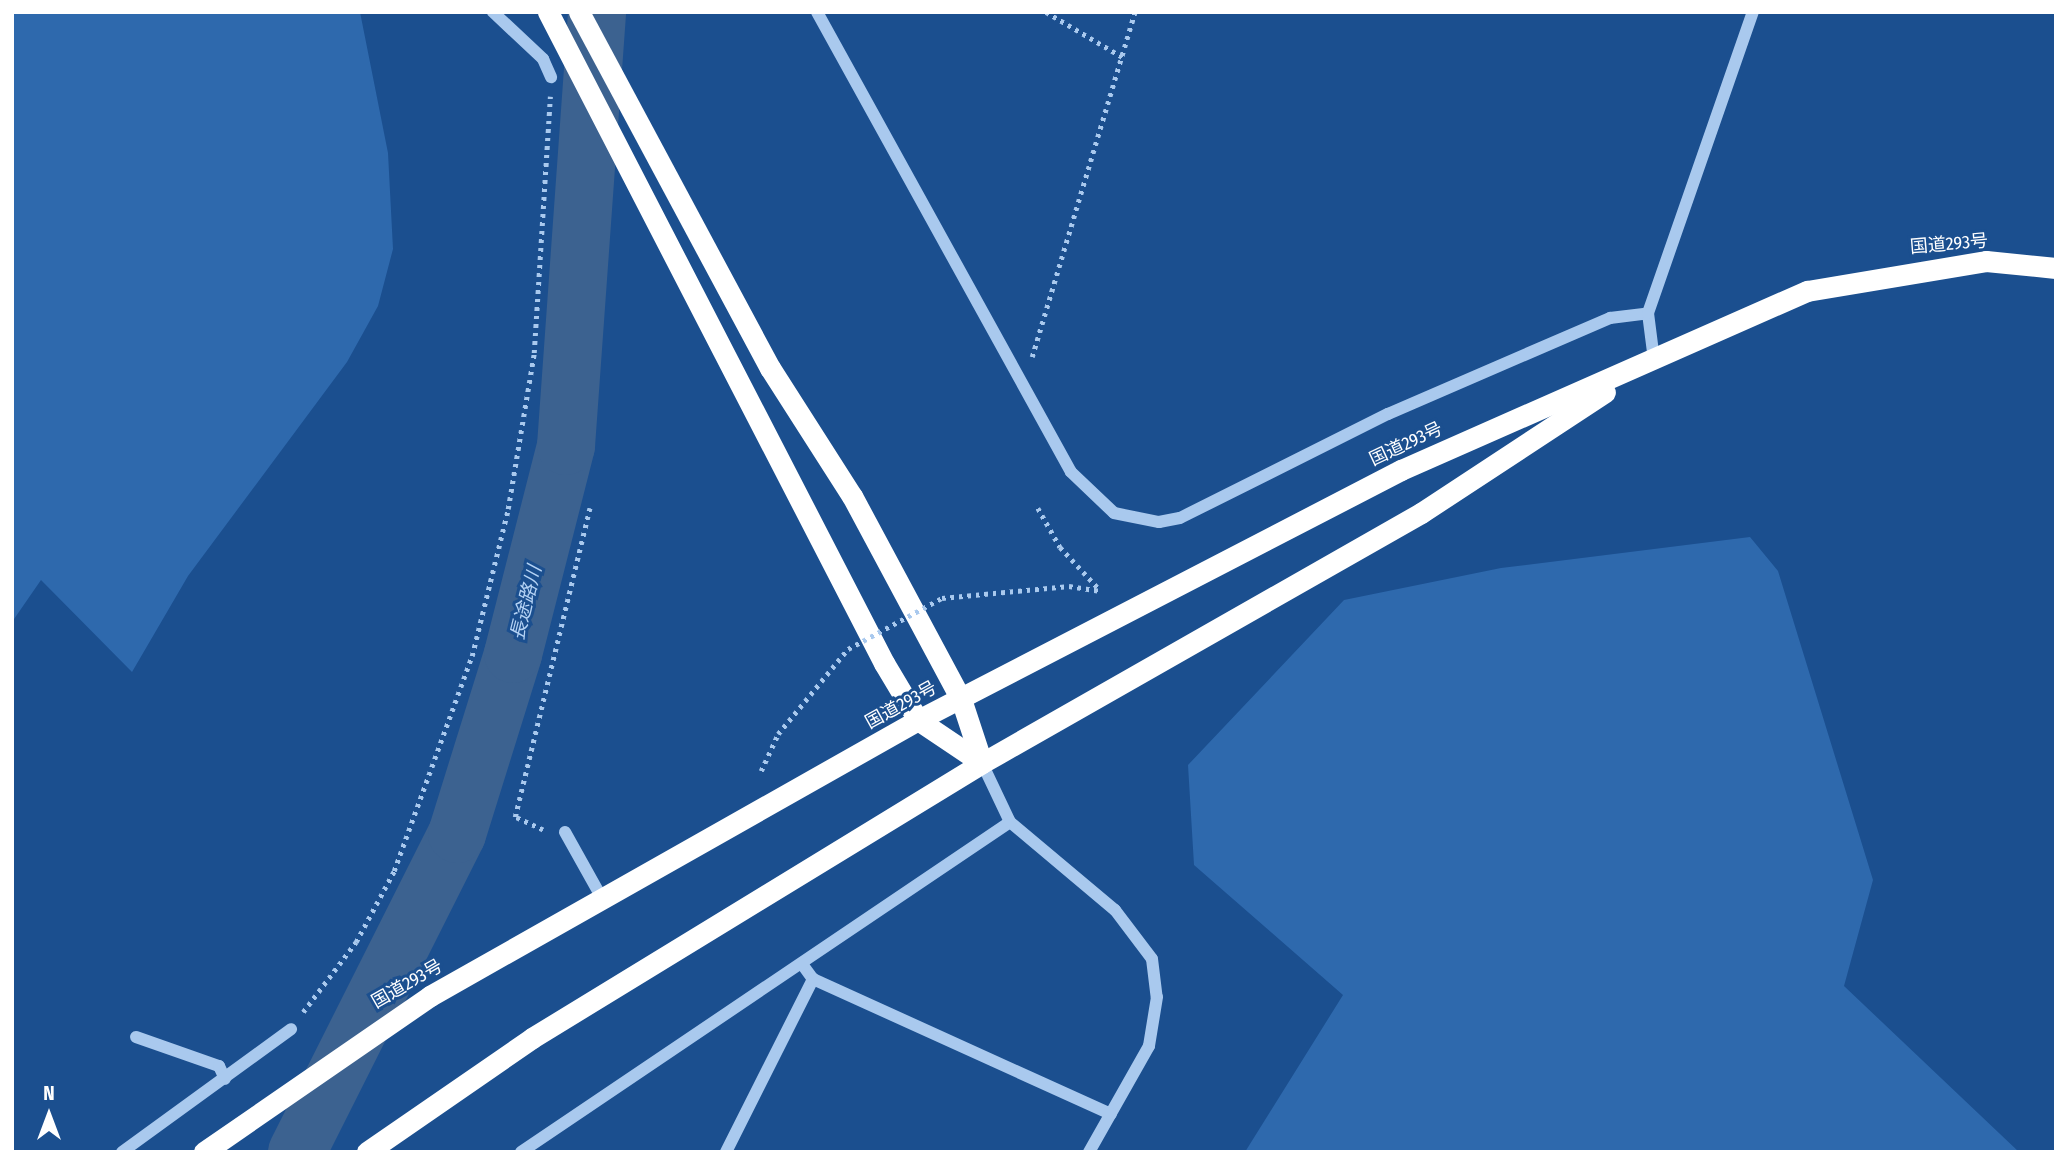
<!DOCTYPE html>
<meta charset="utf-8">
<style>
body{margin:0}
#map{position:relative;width:2068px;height:1164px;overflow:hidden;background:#1b4f8f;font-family:"Fira Sans Condensed","Noto Sans JP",sans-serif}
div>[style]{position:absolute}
.green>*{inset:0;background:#2e69ad}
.river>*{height:58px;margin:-29px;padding:0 29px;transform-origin:29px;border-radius:29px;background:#3c6290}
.path>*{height:4.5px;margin-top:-2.25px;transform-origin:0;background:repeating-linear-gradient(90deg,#a9c9ee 0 3.5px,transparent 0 8.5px)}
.minor>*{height:12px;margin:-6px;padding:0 6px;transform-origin:6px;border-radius:6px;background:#a9c9ee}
.highway>*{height:21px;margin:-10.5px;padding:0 10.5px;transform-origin:10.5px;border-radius:10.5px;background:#fff}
.path-bridge>*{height:4.5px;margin-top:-2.25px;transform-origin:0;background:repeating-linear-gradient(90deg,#a9c9ee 0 3.5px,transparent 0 8.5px)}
span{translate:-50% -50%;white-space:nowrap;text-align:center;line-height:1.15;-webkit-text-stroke:6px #1b4f8f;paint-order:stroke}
.street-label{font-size:18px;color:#fff}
.water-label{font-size:19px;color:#b5d3f5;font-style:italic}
.frame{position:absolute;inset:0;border:14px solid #fff;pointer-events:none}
.north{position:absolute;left:14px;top:1080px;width:70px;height:70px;-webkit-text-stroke:5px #1b4f8f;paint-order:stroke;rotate:0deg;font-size:19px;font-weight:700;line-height:28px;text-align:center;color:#fff}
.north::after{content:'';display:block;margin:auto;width:24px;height:32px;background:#fff;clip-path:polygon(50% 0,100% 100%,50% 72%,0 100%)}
</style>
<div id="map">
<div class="green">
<i style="clip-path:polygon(12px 12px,360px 12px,388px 153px,393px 249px,378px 306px,347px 362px,188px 576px,132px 672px,41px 580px,12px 622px)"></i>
<i style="clip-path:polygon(1750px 537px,1778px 571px,1873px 880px,1844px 986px,2019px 1152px,1245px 1152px,1343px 995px,1194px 865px,1188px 765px,1344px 600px,1501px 568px)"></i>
</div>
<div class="river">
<i style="left:297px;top:1152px;width:356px;rotate:-63.3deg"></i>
<i style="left:457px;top:834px;width:189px;rotate:-72.7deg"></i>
<i style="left:513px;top:654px;width:215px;rotate:-75.7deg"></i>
<i style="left:566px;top:446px;width:435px;rotate:-85.9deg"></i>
</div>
<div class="path">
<i style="left:1046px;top:12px;width:91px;rotate:30.5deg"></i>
<i style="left:1032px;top:357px;width:360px;rotate:-73.4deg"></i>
<i style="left:1038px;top:508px;width:45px;rotate:60.6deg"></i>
<i style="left:1060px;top:547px;width:59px;rotate:47.1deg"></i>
<i style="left:942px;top:598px;width:128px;rotate:-5.4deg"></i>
<i style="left:1069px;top:586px;width:32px;rotate:9deg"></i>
<i style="left:761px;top:771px;width:41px;rotate:-65.3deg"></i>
<i style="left:778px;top:734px;width:109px;rotate:-50.6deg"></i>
<i style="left:543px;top:830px;width:31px;rotate:-155deg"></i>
<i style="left:515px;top:817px;width:318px;rotate:-76.4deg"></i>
<i style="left:303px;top:1012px;width:88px;rotate:-52.9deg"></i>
<i style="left:356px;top:942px;width:81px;rotate:-61.8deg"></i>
<i style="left:394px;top:871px;width:229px;rotate:-70.1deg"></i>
<i style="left:472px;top:656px;width:151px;rotate:-76.2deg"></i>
<i style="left:508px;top:509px;width:158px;rotate:-80.5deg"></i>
<i style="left:534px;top:353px;width:257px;rotate:-86.4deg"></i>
</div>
<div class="minor">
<i style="left:493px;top:12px;width:69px;rotate:43.2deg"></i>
<i style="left:543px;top:59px;width:20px;rotate:66deg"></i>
<i style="left:817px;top:12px;width:525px;rotate:61.09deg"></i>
<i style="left:1071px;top:472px;width:59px;rotate:43.6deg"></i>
<i style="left:1114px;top:513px;width:46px;rotate:11.3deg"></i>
<i style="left:1159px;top:522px;width:21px;rotate:-11deg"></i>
<i style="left:1180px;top:518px;width:233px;rotate:-26.6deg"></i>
<i style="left:1388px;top:414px;width:242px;rotate:-23.4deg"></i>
<i style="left:1610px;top:318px;width:38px;rotate:-7deg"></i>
<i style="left:1654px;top:360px;width:47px;rotate:-97.3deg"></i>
<i style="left:1648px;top:313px;width:319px;rotate:-70.8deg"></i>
<i style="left:1010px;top:822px;width:137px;rotate:40deg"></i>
<i style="left:1115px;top:910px;width:61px;rotate:52.9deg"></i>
<i style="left:1152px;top:959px;width:38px;rotate:83deg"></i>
<i style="left:1157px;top:997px;width:50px;rotate:99.3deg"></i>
<i style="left:1149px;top:1046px;width:122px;rotate:119.5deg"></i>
<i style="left:565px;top:832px;width:78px;rotate:60.8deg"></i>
<i style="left:802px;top:964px;width:19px;rotate:54deg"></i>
<i style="left:813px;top:979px;width:327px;rotate:24.4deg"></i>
<i style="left:136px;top:1037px;width:88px;rotate:19.3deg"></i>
<i style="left:219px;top:1066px;width:14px;rotate:65deg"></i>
<i style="left:122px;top:1152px;width:209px;rotate:-36deg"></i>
<i style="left:521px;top:1152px;width:590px;rotate:-34.01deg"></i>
<i style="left:1010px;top:822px;width:65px;rotate:-115.4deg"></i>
<i style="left:726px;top:1152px;width:194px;rotate:-63.3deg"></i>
</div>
<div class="highway">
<i style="left:548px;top:12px;width:733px;rotate:62.7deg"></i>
<i style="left:884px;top:663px;width:66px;rotate:59.2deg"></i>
<i style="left:918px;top:720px;width:77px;rotate:33.9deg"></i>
<i style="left:579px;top:12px;width:404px;rotate:61.8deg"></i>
<i style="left:770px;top:368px;width:152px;rotate:57.4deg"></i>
<i style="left:852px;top:496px;width:230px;rotate:61.8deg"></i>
<i style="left:961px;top:699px;width:67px;rotate:71.8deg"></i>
<i style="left:204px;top:1152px;width:275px;rotate:-34.6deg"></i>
<i style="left:430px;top:996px;width:561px;rotate:-29.49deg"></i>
<i style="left:918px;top:720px;width:544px;rotate:-27.37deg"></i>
<i style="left:1401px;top:470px;width:444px;rotate:-23.8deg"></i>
<i style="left:1807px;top:291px;width:181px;rotate:-9.5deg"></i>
<i style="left:1986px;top:261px;width:70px;rotate:5.7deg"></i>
<i style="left:367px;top:1152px;width:201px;rotate:-34.6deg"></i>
<i style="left:532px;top:1038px;width:527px;rotate:-31.43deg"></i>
<i style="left:982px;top:763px;width:505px;rotate:-29.66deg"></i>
<i style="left:1421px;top:513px;width:220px;rotate:-33.3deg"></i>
</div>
<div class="path-bridge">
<i style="left:848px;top:649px;width:107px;rotate:-28.5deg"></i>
</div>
<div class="street-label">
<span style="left:1949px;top:244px;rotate:-5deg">国道293号</span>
<span style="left:1406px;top:444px;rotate:-25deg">国道293号</span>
<span style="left:901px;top:705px;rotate:-29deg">国道293号</span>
<span style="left:407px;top:984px;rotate:-30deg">国道293号</span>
</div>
<div class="water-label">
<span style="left:526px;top:603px;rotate:-76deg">長途路川</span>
</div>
<div class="frame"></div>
<div class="north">N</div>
</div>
